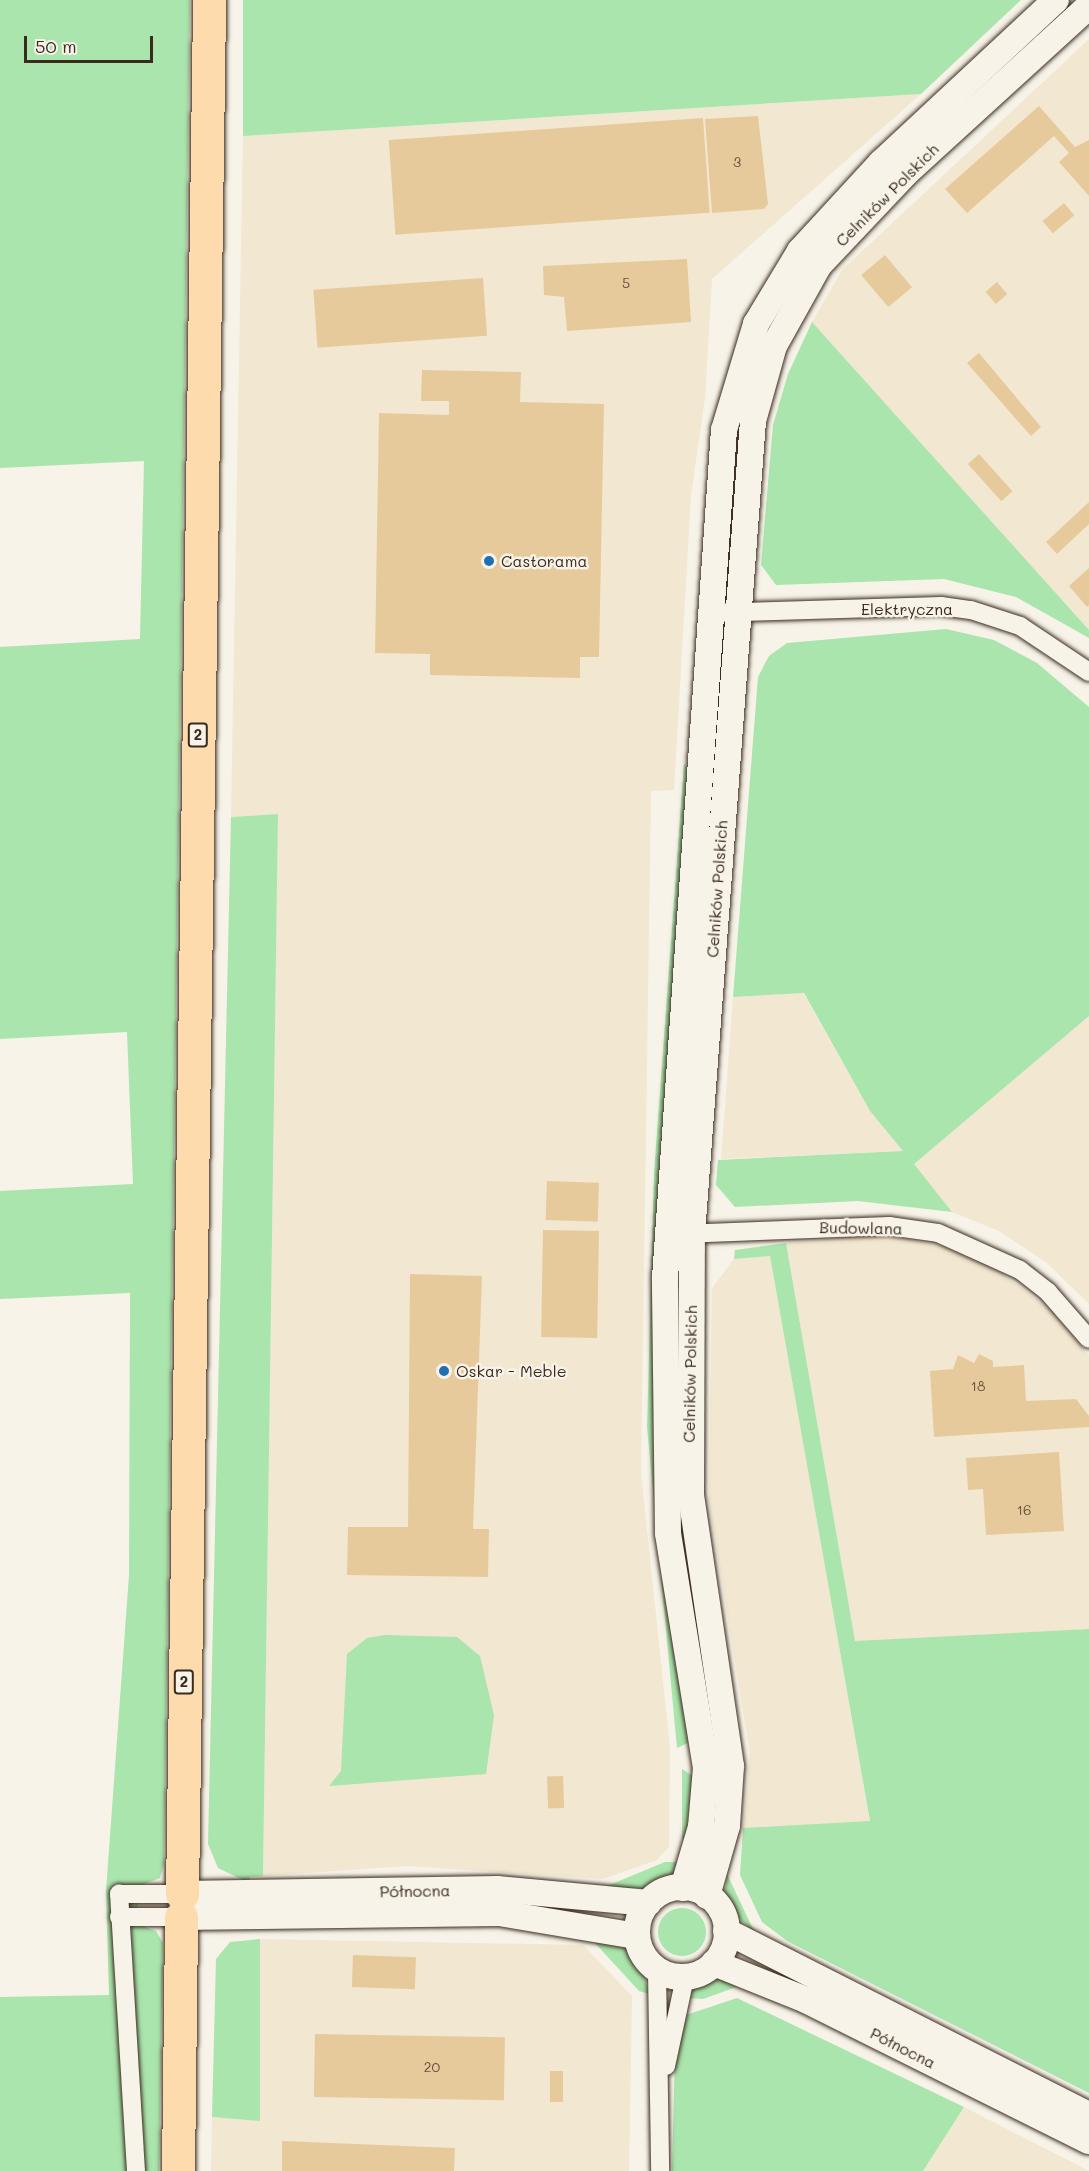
<!DOCTYPE html>
<meta charset="utf-8">
<style>
body{margin:0}
#map{position:relative;width:1089px;height:2171px;overflow:hidden;background:#f7f3e8;font-family:Mali,sans-serif}
div>[style]{position:absolute}
.built>*{inset:0;background:#f2e7d1}
.green>*{inset:0;background:#a9e5ac}
.round{border-radius:50%}
.building>*{inset:0;background:#e7ca9b;transform-origin:0 0}
.roads{filter:drop-shadow(0 0 2px #3b2a1e) drop-shadow(0 0 2px #3b2a1e)}
.street>*{height:18px;margin:-9px;padding:0 9px;transform-origin:9px;border-radius:9px;background:#f7f3e8}
.secondary>*{height:26px;margin:-13px;padding:0 13px;transform-origin:13px;border-radius:13px;background:#f7f3e8}
.secondary>.ring{margin:-13px;padding:0;box-sizing:content-box;background:none;border:26px solid #f7f3e8;border-radius:50%}
.highway>*{height:33px;margin:-16.5px;padding:0 16.5px;transform-origin:16.5px;border-radius:16.5px;background:#fedbac}
.dots>*{width:16px;height:16px;translate:-50% -50%;box-sizing:border-box;border:3px solid #f7f3e8;border-radius:50%}
span{translate:-50% -50%;white-space:nowrap;text-align:center;line-height:1.15;-webkit-text-stroke:5px #f7f3e8;paint-order:stroke}
.number-label{font-size:14px;color:#66523d}
.number-label span{-webkit-text-stroke-width:0}
.shield-label span{padding:2px 4px;background:#f7f3e8;border:2px solid;border-radius:4px;-webkit-text-stroke-width:0}
.shield-label{font-size:15px;color:#3b2a1e;font-weight:700}
.street-label{font-size:16px;color:#3b2a1e}
.poi-label{font-size:16px;color:#3b2a1e}
.left{translate:0 -50%;text-align:left}
.scale{position:absolute;left:24px;top:36px;width:129px;height:27px;box-sizing:border-box;border:3px solid #3b2a1e;border-top:0;padding-left:8px;font-size:18px;line-height:21px;white-space:nowrap;color:#3b2a1e;-webkit-text-stroke:4px #f7f3e8;paint-order:stroke}
</style>
<div id="map">
<div class="built">
<i style="clip-path:polygon(1089px 39px,1089px 630px,812px 322px,842px 270px)"></i>
<i style="clip-path:polygon(921px 94px,712px 279px,705px 398px,691px 495px,674px 790px,651px 791px,641px 1472px,670px 1748px,669px 1847px,657px 1860px,603px 1879px,407px 1866px,263px 1876px,278px 814px,231px 817px,243px 136px)"></i>
<i style="clip-path:polygon(803px 993px,870px 1111px,903px 1151px,721px 1159px,733px 997px)"></i>
<i style="clip-path:polygon(1089px 1016px,1089px 1304px,1047px 1263px,999px 1231px,952px 1212px,913px 1164px)"></i>
<i style="clip-path:polygon(884px 1234px,955px 1249px,989px 1264px,1052px 1311px,1089px 1356px,1089px 1629px,855px 1642px,786px 1243px)"></i>
<i style="clip-path:polygon(770px 1256px,870px 1822px,743px 1828px,750px 1753px,709px 1503px,712px 1288px,734px 1259px)"></i>
<i style="clip-path:polygon(260px 1939px,583px 1945px,632px 1996px,629px 2171px,211px 2171px,212px 2117px,260px 2121px)"></i>
<i style="clip-path:polygon(964px 2107px,1089px 2171px,923px 2171px)"></i>
</div>
<div class="green">
<i style="clip-path:polygon(0 0,190px 0,164px 1864px,160px 1878px,139px 1886px,137px 1924px,156px 1931px,163px 1943px,159px 2171px,0 2171px,0 1997px,109px 1995px,106px 1891px,129px 1575px,130px 1293px,0 1299px,0 1191px,133px 1184px,127px 1032px,0 1039px,0 647px,140px 639px,144px 461px,0 468px)"></i>
<i style="clip-path:polygon(243px 0,1021px 0,921px 94px,243px 136px)"></i>
<i style="clip-path:polygon(812px 322px,1089px 630px,1089px 638px,1016px 597px,944px 579px,776px 585px,761px 565px,773px 425px,788px 374px)"></i>
<i style="clip-path:polygon(946px 629px,994px 640px,1037px 663px,1089px 707px,1089px 1016px,914px 1164px,952px 1212px,858px 1201px,735px 1207px,716px 1185px,718px 1160px,903px 1151px,870px 1111px,804px 993px,733px 997px,758px 677px,769px 656px,787px 643px)"></i>
<i style="clip-path:polygon(684px 763px,689px 771px,656px 1276px,653px 1427px,655px 1498px,690px 1742px,677px 1748px,647px 1427px,654px 1173px)"></i>
<i style="clip-path:polygon(278px 814px,263px 1876px,250px 1877px,249px 1883px,218px 1868px,208px 1844px,231px 817px)"></i>
<i style="clip-path:polygon(786px 1243px,855px 1641px,1089px 1629px,1089px 2093px,787px 1941px,762px 1922px,740px 1875px,743px 1828px,870px 1821px,770px 1256px,734px 1259px,735px 1250px)"></i>
<i style="clip-path:polygon(385px 1635px,457px 1637px,480px 1656px,494px 1715px,486px 1774px,329px 1786px,341px 1771px,347px 1654px,367px 1638px)"></i>
<i style="clip-path:polygon(682px 1769px,693px 1776px,685px 1843px,682px 1838px)"></i>
<i style="clip-path:polygon(665px 1862px,681px 1862px,670px 1878px,647px 1888px,602px 1888px)"></i>
<i style="clip-path:polygon(727px 1874px,752px 1927px,758px 1935px,735px 1915px,725px 1894px)"></i>
<i class="round" style="left:658px;top:1908px;width:48px;height:48px"></i>
<i style="clip-path:polygon(260px 1939px,260px 2121px,212px 2117px,216px 1959px,230px 1942px)"></i>
<i style="clip-path:polygon(594px 1942px,625px 1947px,644px 1975px,649px 1994px,639px 1991px)"></i>
<i style="clip-path:polygon(714px 1978px,742px 1985px,703px 1999px,686px 1998px,695px 1986px)"></i>
<i style="clip-path:polygon(737px 1998px,964px 2107px,923px 2171px,672px 2171px,675px 2051px,683px 2016px)"></i>
</div>
<div class="building">
<i style="clip-path:polygon(1039px 106px,1075px 147px,1089px 140px,1089px 196px,1059px 162px,1069px 153px,1054px 136px,967px 213px,945px 189px)"></i>
<i style="clip-path:polygon(758px 116px,768px 204px,764px 209px,712px 213px,705px 119px)"></i>
<i style="left:703px;top:118px;width:95px;height:315px;rotate:86deg"></i>
<i style="left:1064px;top:203px;width:16px;height:28px;rotate:50deg"></i>
<i style="left:885px;top:255px;width:42px;height:31px;rotate:50deg"></i>
<i style="clip-path:polygon(687px 259px,691px 322px,567px 331px,564px 297px,544px 295px,543px 266px)"></i>
<i style="left:483px;top:278px;width:58px;height:170px;rotate:86deg"></i>
<i style="left:997px;top:282px;width:16px;height:15px;rotate:50deg"></i>
<i style="clip-path:polygon(979px 353px,1041px 427px,1031px 436px,967px 363px)"></i>
<i style="clip-path:polygon(422px 370px,521px 372px,520px 402px,604px 404px,599px 657px,580px 657px,580px 678px,430px 675px,430px 654px,375px 653px,379px 413px,449px 415px,449px 401px,421px 401px)"></i>
<i style="left:979px;top:454px;width:50px;height:15px;rotate:48deg"></i>
<i style="clip-path:polygon(1089px 502px,1089px 524px,1057px 554px,1046px 542px)"></i>
<i style="clip-path:polygon(1089px 568px,1089px 605px,1087px 607px,1069px 586px)"></i>
<i style="left:547px;top:1181px;width:52px;height:39px;rotate:2deg"></i>
<i style="left:543px;top:1230px;width:56px;height:107px;rotate:1deg"></i>
<i style="clip-path:polygon(410px 1274px,482px 1276px,473px 1529px,489px 1529px,488px 1577px,347px 1575px,348px 1527px,408px 1527px)"></i>
<i style="clip-path:polygon(979px 1354px,993px 1361px,993px 1367px,1024px 1365px,1026px 1401px,1076px 1399px,1089px 1416px,1089px 1427px,934px 1437px,930px 1371px,953px 1369px,958px 1355px,974px 1363px)"></i>
<i style="clip-path:polygon(1059px 1452px,1064px 1531px,986px 1535px,983px 1489px,968px 1490px,966px 1458px)"></i>
<i style="left:563px;top:1776px;width:32px;height:16px;rotate:88deg"></i>
<i style="left:353px;top:1955px;width:63px;height:32px;rotate:2deg"></i>
<i style="left:315px;top:2034px;width:190px;height:63px;rotate:1deg"></i>
<i style="left:550px;top:2071px;width:13px;height:31px"></i>
<i style="clip-path:polygon(282px 2141px,455px 2148px,454px 2171px,282px 2171px)"></i>
</div>
<div class="roads">
<div class="street">
<i style="left:709px;top:613px;width:232px;rotate:-1.7deg"></i>
<i style="left:941px;top:606px;width:30px;rotate:8deg"></i>
<i style="left:971px;top:610px;width:52px;rotate:18.1deg"></i>
<i style="left:1020px;top:626px;width:83px;rotate:33.7deg"></i>
<i style="left:681px;top:1234px;width:208px;rotate:-2.2deg"></i>
<i style="left:889px;top:1226px;width:49px;rotate:8.1deg"></i>
<i style="left:938px;top:1233px;width:90px;rotate:24.3deg"></i>
<i style="left:1020px;top:1270px;width:36px;rotate:38deg"></i>
<i style="left:1048px;top:1292px;width:62px;rotate:48.9deg"></i>
<i style="left:119px;top:1917px;width:62px"></i>
<i style="left:657px;top:1970px;width:201px;rotate:89.1deg"></i>
<i style="left:666px;top:2066px;width:91px;rotate:-77.9deg"></i>
<i style="left:136px;top:2171px;width:278px;rotate:-93.5deg"></i>
<i style="left:119px;top:1894px;width:63px"></i>
</div>
<div class="secondary">
<i class="ring" style="left:637px;top:1887px;width:64px;height:64px"></i>
<i style="left:683px;top:1888px;width:64px;rotate:-73.6deg"></i>
<i style="left:701px;top:1827px;width:59px;rotate:-85.2deg"></i>
<i style="left:706px;top:1768px;width:238px;rotate:-99.2deg"></i>
<i style="left:668px;top:1533px;width:255px;rotate:-90.7deg"></i>
<i style="left:665px;top:1278px;width:850px;rotate:-86.02deg"></i>
<i style="left:724px;top:430px;width:111px;rotate:-73.2deg"></i>
<i style="left:756px;top:324px;width:85px;rotate:-58.9deg"></i>
<i style="left:800px;top:251px;width:120px;rotate:-47.4deg"></i>
<i style="left:881px;top:163px;width:239px;rotate:-43deg"></i>
<i style="left:182px;top:1894px;width:315px;rotate:-0.9deg"></i>
<i style="left:497px;top:1889px;width:152px;rotate:5.3deg"></i>
<i style="left:707px;top:1896px;width:73px;rotate:-74.1deg"></i>
<i style="left:727px;top:1826px;width:60px;rotate:-86.2deg"></i>
<i style="left:731px;top:1766px;width:273px;rotate:-98.4deg"></i>
<i style="left:691px;top:1496px;width:262px;rotate:-89.8deg"></i>
<i style="left:692px;top:1234px;width:815px;rotate:-85.71deg"></i>
<i style="left:753px;top:421px;width:78px;rotate:-74.4deg"></i>
<i style="left:774px;top:346px;width:93px;rotate:-60.9deg"></i>
<i style="left:819px;top:265px;width:125px;rotate:-46.6deg"></i>
<i style="left:905px;top:174px;width:249px;rotate:-42.4deg"></i>
<i style="left:181px;top:1917px;width:318px;rotate:-0.7deg"></i>
<i style="left:499px;top:1913px;width:140px;rotate:9.5deg"></i>
<i style="left:726px;top:1931px;width:407px;rotate:26.9deg"></i>
<i style="left:714px;top:1963px;width:99px;rotate:21.9deg"></i>
<i style="left:806px;top:2000px;width:316px;rotate:26.5deg"></i>
</div>
<div class="highway">
<i style="left:182px;top:1894px;width:1894px;rotate:-89.18deg"></i>
<i style="left:178px;top:2171px;width:254px;rotate:-89.3deg"></i>
</div>
</div>
<div class="dots">
<i style="left:489px;top:561px;background:#1f6fb2"></i>
<i style="left:444px;top:1371px;background:#1f6fb2"></i>
</div>
<div class="number-label">
<span style="left:737px;top:162px">3</span>
<span style="left:626px;top:283px">5</span>
<span style="left:978px;top:1386px">18</span>
<span style="left:1024px;top:1510px">16</span>
<span style="left:432px;top:2067px">20</span>
</div>
<div class="shield-label">
<span style="left:198px;top:735px">2</span>
<span style="left:184px;top:1682px">2</span>
</div>
<div class="street-label">
<span style="left:887px;top:195px;rotate:-45deg">Celników Polskich</span>
<span style="left:907px;top:609px">Elektryczna</span>
<span style="left:717px;top:889px;rotate:-86deg">Celników Polskich</span>
<span style="left:861px;top:1228px;rotate:1deg">Budowlana</span>
<span style="left:690px;top:1374px;rotate:-89deg">Celników Polskich</span>
<span style="left:415px;top:1891px;rotate:-1deg">Północna</span>
<span style="left:903px;top:2048px;rotate:27deg">Północna</span>
</div>
<div class="poi-label">
<span class="left" style="left:501px;top:561px">Castorama</span>
<span class="left" style="left:456px;top:1371px">Oskar - Meble</span>
</div>
<div class="scale">50 m</div>
</div>
